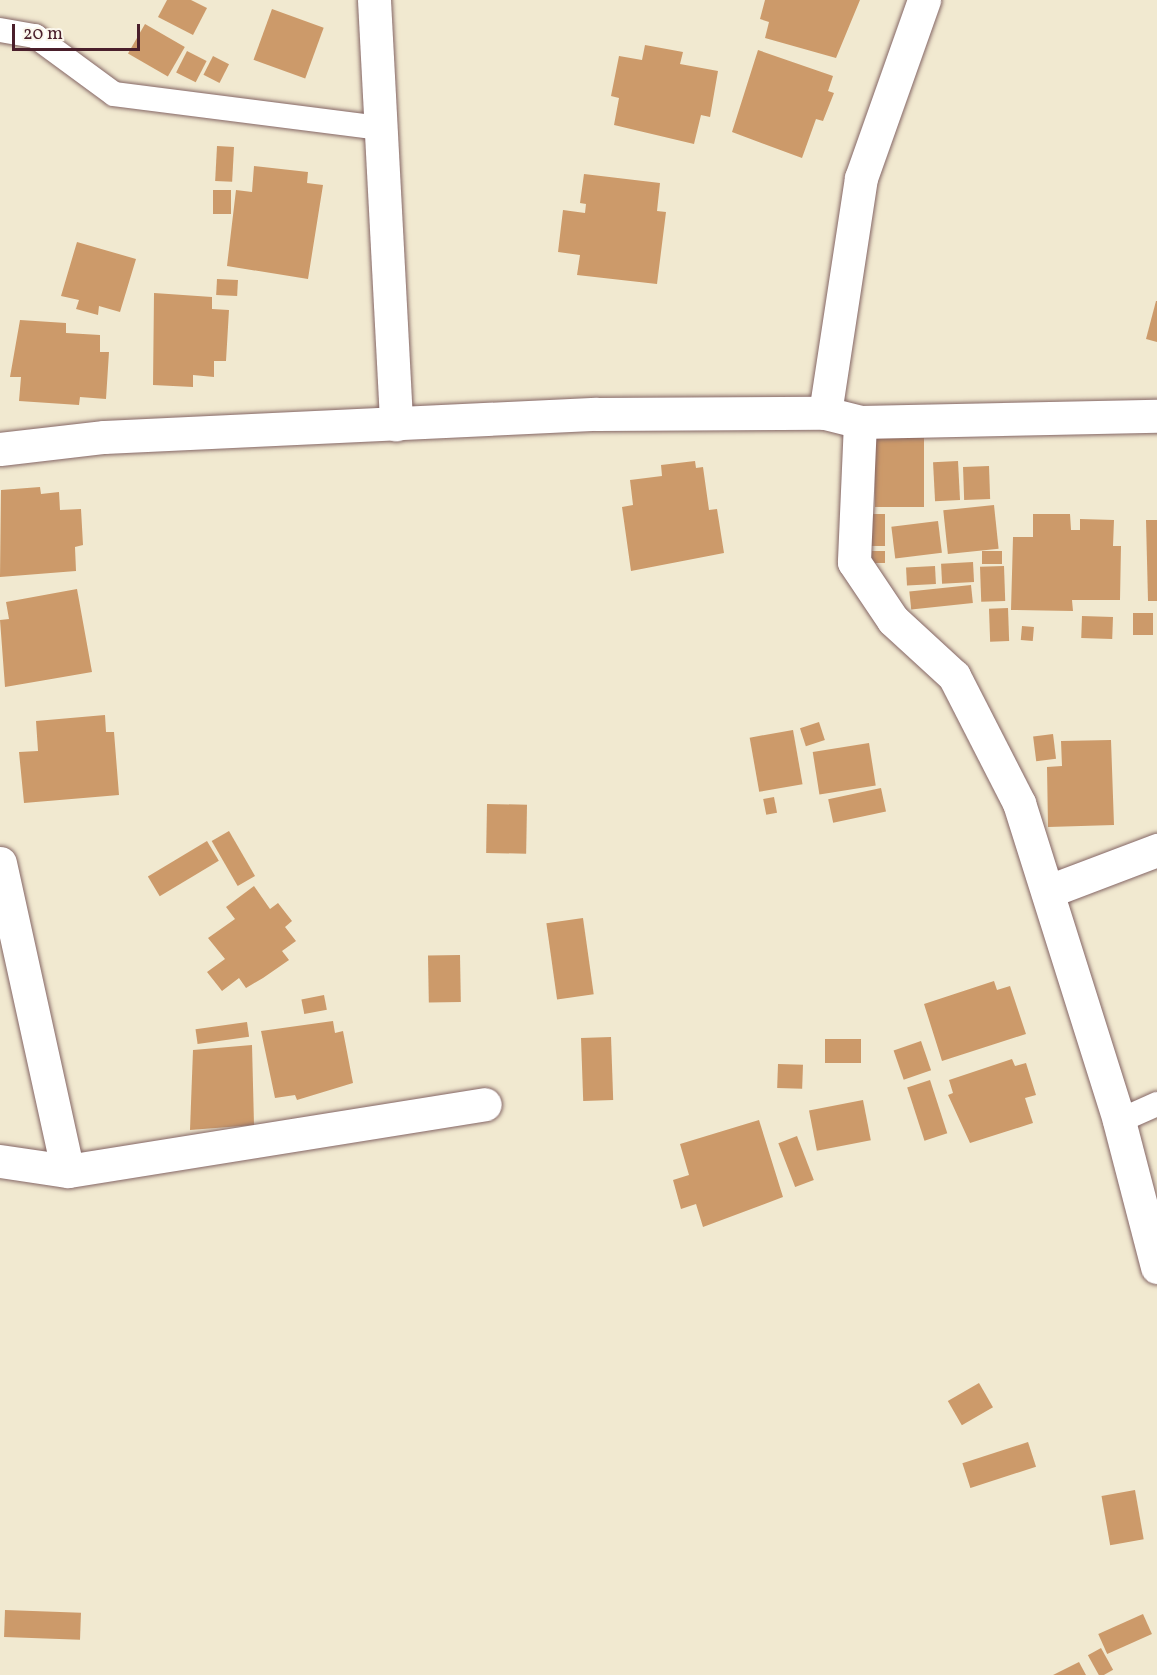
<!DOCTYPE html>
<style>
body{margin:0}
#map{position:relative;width:1157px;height:1675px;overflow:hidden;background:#f1e9d0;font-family:Vollkorn,serif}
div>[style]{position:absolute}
.building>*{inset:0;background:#cc9a6a;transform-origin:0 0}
.roads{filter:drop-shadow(0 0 2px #846665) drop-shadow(0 0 2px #846665)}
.service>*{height:24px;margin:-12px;padding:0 12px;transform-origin:12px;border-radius:12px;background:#fff}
.minor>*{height:33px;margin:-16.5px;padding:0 16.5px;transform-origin:16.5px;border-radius:16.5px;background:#fff}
span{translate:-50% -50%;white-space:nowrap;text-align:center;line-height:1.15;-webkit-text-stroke:4.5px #fbf7ec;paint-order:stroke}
.scale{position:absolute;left:12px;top:24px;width:128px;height:27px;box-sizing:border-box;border:3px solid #4a1f2b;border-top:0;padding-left:8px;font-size:18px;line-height:21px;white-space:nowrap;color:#4a1f2b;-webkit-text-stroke:4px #fbf7ec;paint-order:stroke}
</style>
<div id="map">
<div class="building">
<i style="clip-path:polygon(167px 0,191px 0,207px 8px,193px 35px,158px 17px)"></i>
<i style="clip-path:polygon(765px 0,860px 0,836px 58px,765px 38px,769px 22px,760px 19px)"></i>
<i style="left:272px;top:9px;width:55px;height:54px;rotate:20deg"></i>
<i style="left:145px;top:24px;width:46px;height:34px;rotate:30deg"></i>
<i style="clip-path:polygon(645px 45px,683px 52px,680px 64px,718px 71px,710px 117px,701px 115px,694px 144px,614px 125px,619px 98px,611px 96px,619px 56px,642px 60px)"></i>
<i style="clip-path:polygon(758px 50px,833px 76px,828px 91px,834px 93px,823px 121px,816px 119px,802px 158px,732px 132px)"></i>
<i style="left:187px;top:51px;width:22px;height:24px;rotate:27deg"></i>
<i style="left:213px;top:56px;width:18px;height:21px;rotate:27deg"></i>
<i style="left:217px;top:146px;width:17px;height:35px;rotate:3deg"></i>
<i style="clip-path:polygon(254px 166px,308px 172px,307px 183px,323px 185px,308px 279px,227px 266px,236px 190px,252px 192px)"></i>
<i style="clip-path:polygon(584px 174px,660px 183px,657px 211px,666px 212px,657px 284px,577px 275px,580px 255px,558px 252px,563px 210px,585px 213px,586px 204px,580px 203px)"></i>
<i style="left:213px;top:190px;width:18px;height:24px"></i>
<i style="clip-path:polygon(77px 242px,136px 259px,120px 312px,99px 306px,98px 315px,76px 309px,79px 300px,61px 296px)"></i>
<i style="left:217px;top:279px;width:21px;height:16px;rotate:3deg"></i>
<i style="clip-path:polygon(154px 293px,212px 297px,212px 309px,229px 310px,226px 361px,214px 361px,214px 377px,193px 375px,193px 387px,153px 385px)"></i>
<i style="clip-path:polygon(1156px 301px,1157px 301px,1157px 342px,1146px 339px)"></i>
<i style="clip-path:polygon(20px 320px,66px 323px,66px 333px,100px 335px,100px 352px,109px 352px,106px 399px,80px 397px,79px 405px,19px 401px,21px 377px,10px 377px)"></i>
<i style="left:875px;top:438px;width:49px;height:69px"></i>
<i style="clip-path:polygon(695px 461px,696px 468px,703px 467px,709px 510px,717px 509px,724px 553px,631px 571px,622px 507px,633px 505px,630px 480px,662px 476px,661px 465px)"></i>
<i style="left:958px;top:461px;width:39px;height:25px;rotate:87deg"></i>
<i style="left:989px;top:466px;width:33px;height:26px;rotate:88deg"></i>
<i style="clip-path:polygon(40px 487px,41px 494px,59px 492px,60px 510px,81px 509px,83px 545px,75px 547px,76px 571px,0 577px,1px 490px)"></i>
<i style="left:994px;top:505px;width:44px;height:51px;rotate:84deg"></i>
<i style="left:870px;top:514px;width:15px;height:32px"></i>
<i style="clip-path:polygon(1033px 514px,1070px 514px,1071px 530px,1080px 530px,1080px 519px,1114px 520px,1113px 546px,1121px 546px,1120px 600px,1072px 600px,1073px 611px,1011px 610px,1013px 537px,1033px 537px)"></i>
<i style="clip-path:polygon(1146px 520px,1157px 520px,1157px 601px,1148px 601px)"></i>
<i style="left:938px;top:521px;width:32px;height:47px;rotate:83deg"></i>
<i style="left:872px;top:551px;width:13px;height:12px"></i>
<i style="left:1002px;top:551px;width:13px;height:20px;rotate:90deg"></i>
<i style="left:973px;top:562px;width:20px;height:32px;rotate:87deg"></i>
<i style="left:935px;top:566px;width:18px;height:29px;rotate:87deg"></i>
<i style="left:1004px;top:566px;width:35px;height:24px;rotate:88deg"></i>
<i style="left:971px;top:585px;width:18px;height:62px;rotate:84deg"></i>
<i style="clip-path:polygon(77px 589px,92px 672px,5px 687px,0 620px,9px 619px,6px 602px)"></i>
<i style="left:1008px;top:608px;width:33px;height:19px;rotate:88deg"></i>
<i style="left:1133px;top:613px;width:20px;height:22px"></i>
<i style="left:1082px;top:616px;width:31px;height:22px;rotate:2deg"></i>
<i style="left:1022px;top:626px;width:12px;height:14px;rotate:5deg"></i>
<i style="clip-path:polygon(105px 715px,106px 732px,114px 732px,119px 795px,24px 803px,19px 752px,38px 751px,36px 721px)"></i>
<i style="left:819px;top:722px;width:19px;height:20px;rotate:72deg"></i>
<i style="left:793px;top:730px;width:55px;height:44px;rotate:80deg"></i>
<i style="left:1053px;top:734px;width:25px;height:20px;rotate:83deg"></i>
<i style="clip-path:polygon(1111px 740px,1114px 825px,1048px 827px,1047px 767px,1062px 766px,1061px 741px)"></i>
<i style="left:869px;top:743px;width:43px;height:57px;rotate:81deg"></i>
<i style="left:881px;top:788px;width:24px;height:54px;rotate:78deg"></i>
<i style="left:774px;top:797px;width:16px;height:11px;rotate:79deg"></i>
<i style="left:487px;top:804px;width:40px;height:49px;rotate:1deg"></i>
<i style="left:229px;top:831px;width:52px;height:20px;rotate:60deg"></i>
<i style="left:207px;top:841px;width:23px;height:69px;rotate:59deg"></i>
<i style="clip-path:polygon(254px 886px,270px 909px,278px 903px,292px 921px,285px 927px,296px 941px,282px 951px,289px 960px,263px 978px,246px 988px,239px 978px,222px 991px,207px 972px,225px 959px,208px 938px,235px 919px,226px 907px)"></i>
<i style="left:583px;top:918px;width:77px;height:37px;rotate:82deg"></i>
<i style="left:460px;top:955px;width:47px;height:32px;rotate:89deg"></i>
<i style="clip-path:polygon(994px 981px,997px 990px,1010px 986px,1026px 1034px,942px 1061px,924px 1004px)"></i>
<i style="left:324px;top:995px;width:15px;height:23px;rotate:79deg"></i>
<i style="clip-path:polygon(333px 1021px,335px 1033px,343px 1031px,353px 1083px,297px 1100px,295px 1095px,275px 1098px,261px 1031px)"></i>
<i style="left:247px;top:1022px;width:15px;height:52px;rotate:82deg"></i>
<i style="left:611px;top:1037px;width:63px;height:30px;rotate:88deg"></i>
<i style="left:825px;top:1039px;width:36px;height:24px"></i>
<i style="left:921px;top:1041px;width:31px;height:29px;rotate:71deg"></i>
<i style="clip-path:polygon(252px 1045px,254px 1125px,190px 1130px,193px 1050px)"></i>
<i style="clip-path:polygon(1012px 1059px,1015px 1066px,1026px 1063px,1036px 1095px,1025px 1098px,1033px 1123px,970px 1143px,948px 1095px,953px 1093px,949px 1080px)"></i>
<i style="left:778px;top:1064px;width:25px;height:24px;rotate:2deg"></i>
<i style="left:930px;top:1080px;width:56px;height:24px;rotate:72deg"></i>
<i style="left:863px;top:1100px;width:41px;height:55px;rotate:79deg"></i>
<i style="clip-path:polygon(759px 1120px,783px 1197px,703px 1227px,696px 1204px,681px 1209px,673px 1180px,689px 1175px,680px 1144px)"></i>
<i style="left:797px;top:1136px;width:47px;height:20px;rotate:69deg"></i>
<i style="left:979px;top:1383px;width:28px;height:36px;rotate:60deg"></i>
<i style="left:1028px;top:1442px;width:26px;height:69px;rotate:72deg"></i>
<i style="left:1135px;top:1490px;width:50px;height:34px;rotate:80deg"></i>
<i style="left:5px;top:1610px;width:76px;height:27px;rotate:2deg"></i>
<i style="left:1143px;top:1614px;width:22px;height:49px;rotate:66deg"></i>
<i style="left:1101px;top:1648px;width:25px;height:15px;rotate:61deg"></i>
<i style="clip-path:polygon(1079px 1662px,1086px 1675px,1053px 1675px)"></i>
</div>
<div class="roads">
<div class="service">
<i style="left:0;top:30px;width:36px;rotate:10deg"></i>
<i style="left:35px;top:36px;width:98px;rotate:36.3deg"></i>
<i style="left:114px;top:94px;width:267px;rotate:7.3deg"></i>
<i style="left:1119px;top:1121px;width:42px;rotate:-24.1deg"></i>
</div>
<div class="minor">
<i style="left:374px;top:0;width:425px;rotate:87deg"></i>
<i style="left:825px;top:413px;width:238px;rotate:-81.3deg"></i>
<i style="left:861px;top:178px;width:189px;rotate:-70.5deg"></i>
<i style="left:860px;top:422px;width:140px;rotate:92.5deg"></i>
<i style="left:854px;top:562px;width:70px;rotate:56.1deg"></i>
<i style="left:893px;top:620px;width:83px;rotate:42.6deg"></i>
<i style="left:954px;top:676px;width:143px;rotate:62.9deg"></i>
<i style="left:1019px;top:803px;width:333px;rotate:72.5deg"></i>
<i style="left:1119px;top:1121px;width:151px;rotate:75.4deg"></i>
<i style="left:0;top:449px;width:105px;rotate:-6.6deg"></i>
<i style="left:104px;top:437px;width:493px;rotate:-2.7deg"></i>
<i style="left:596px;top:414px;width:229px;rotate:-0.3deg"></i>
<i style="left:825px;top:413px;width:36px;rotate:14deg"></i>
<i style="left:860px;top:422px;width:297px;rotate:-1.2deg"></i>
<i style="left:0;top:863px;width:315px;rotate:77.6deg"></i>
<i style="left:1049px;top:891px;width:116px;rotate:-20.8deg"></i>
<i style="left:0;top:1161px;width:69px;rotate:8.4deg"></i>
<i style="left:68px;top:1171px;width:422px;rotate:-9.1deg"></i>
</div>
</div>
<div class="scale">20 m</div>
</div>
